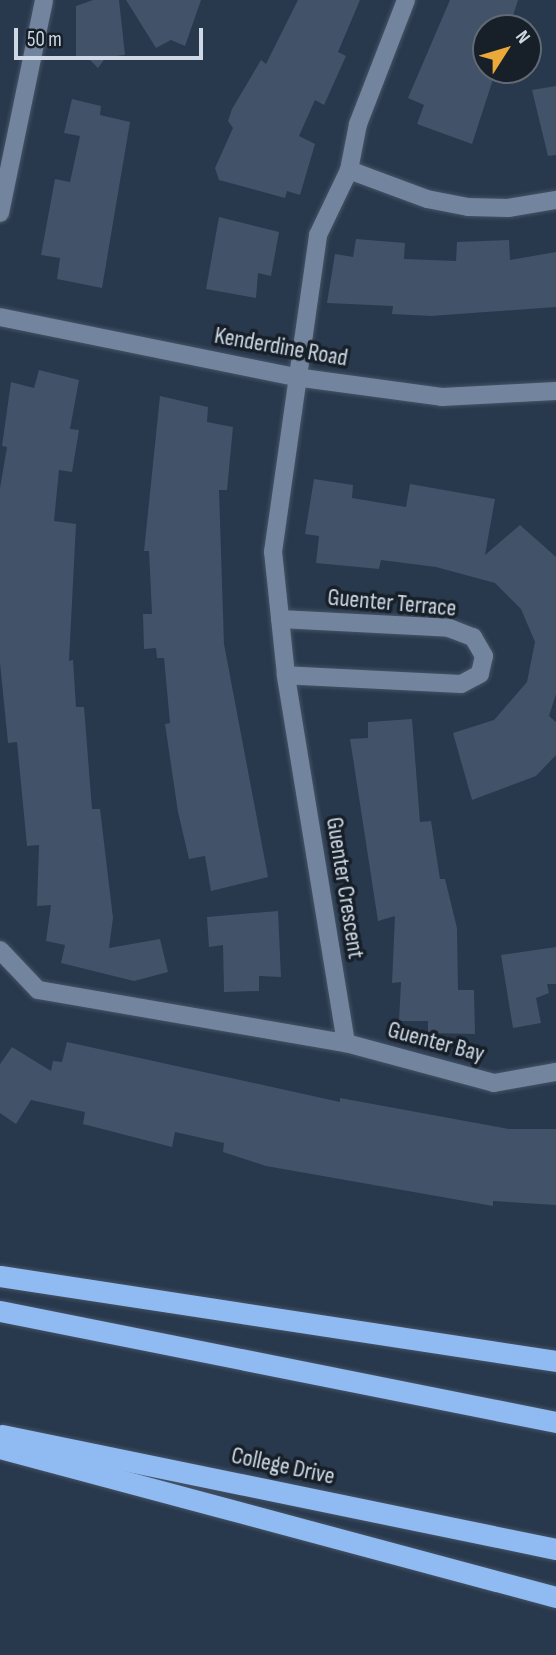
<!DOCTYPE html>
<style>
body{margin:0}
#map{position:relative;width:556px;height:1655px;overflow:hidden;background:#28384d;font-family:"Sofia Sans Condensed",sans-serif}
div>[style]{position:absolute}
.building>*{inset:0;background:#425269}
.roads{filter:drop-shadow(0 0 2px #455364) drop-shadow(0 0 2px #455364)}
.minor>*{height:18px;margin:-9px;padding:0 9px;transform-origin:9px;border-radius:9px;background:#73859e}
.tertiary>*{height:18px;margin:-9px;padding:0 9px;transform-origin:9px;border-radius:9px;background:#73859e}
.motorway>*{height:21px;margin:-10.5px;padding:0 10.5px;transform-origin:10.5px;border-radius:10.5px;background:#90baf2}
span{translate:-50% -50%;white-space:nowrap;text-align:center;line-height:1.15;-webkit-text-stroke:7px #171f28;paint-order:stroke}
.street-label{font-size:24px;color:#cfd9e6}
.north{position:absolute;left:472px;top:14px;width:70px;height:70px;box-sizing:border-box;background:#171f28;border:2px solid #616974;border-radius:50%;rotate:53deg;font-size:19px;font-weight:700;line-height:28px;text-align:center;color:#cfd9e6}
.north::after{content:'';display:block;margin:auto;width:24px;height:32px;background:#eba93a;clip-path:polygon(50% 0,100% 100%,50% 72%,0 100%)}
.scale{position:absolute;left:14px;top:28px;width:189px;height:32px;box-sizing:border-box;border:4px solid #cfd9e6;border-top:0;padding-left:9px;font-size:21px;line-height:24px;white-space:nowrap;color:#cfd9e6;-webkit-text-stroke:5px #171f28;paint-order:stroke}
</style>
<div id="map">
<div class="building">
<i style="clip-path:polygon(93px 0,119px 0,125px 55px,106px 57px,98px 68px,89px 59px,76px 60px,76px 6px)"></i>
<i style="clip-path:polygon(126px 0,201px 0,185px 46px,171px 40px,156px 48px)"></i>
<i style="clip-path:polygon(298px 0,360px 0,338px 52px,346px 56px,324px 105px,315px 100px,299px 136px,315px 144px,300px 195px,287px 191px,285px 198px,219px 180px,215px 168px,233px 128px,228px 121px,232px 109px,261px 60px,266px 64px)"></i>
<i style="clip-path:polygon(450px 0,518px 0,509px 28px,486px 28px,486px 70px,496px 70px,472px 144px,417px 124px,424px 105px,408px 98px)"></i>
<i style="clip-path:polygon(556px 86px,556px 155px,548px 156px,532px 90px)"></i>
<i style="clip-path:polygon(72px 99px,101px 106px,100px 115px,130px 122px,102px 288px,57px 279px,60px 258px,41px 255px,55px 179px,70px 182px,80px 136px,64px 133px)"></i>
<i style="clip-path:polygon(219px 217px,279px 232px,271px 276px,258px 273px,256px 298px,206px 289px)"></i>
<i style="clip-path:polygon(356px 239px,405px 243px,404px 259px,456px 261px,457px 242px,509px 240px,510px 260px,556px 252px,556px 307px,431px 316px,392px 314px,393px 306px,327px 303px,335px 254px,353px 257px)"></i>
<i style="clip-path:polygon(39px 370px,79px 380px,70px 429px,79px 430px,72px 472px,59px 470px,54px 521px,76px 524px,69px 661px,73px 660px,76px 707px,84px 707px,92px 809px,100px 809px,113px 918px,109px 948px,160px 939px,168px 972px,134px 981px,61px 963px,65px 945px,46px 941px,51px 905px,37px 906px,39px 845px,27px 846px,17px 742px,8px 743px,0 663px,0 488px,7px 447px,2px 446px,11px 382px,34px 388px)"></i>
<i style="clip-path:polygon(160px 396px,208px 407px,207px 422px,233px 427px,227px 490px,219px 490px,224px 644px,268px 877px,211px 891px,205px 856px,189px 859px,178px 812px,165px 724px,170px 723px,164px 658px,157px 658px,156px 648px,144px 649px,143px 614px,152px 614px,149px 551px,144px 551px)"></i>
<i style="clip-path:polygon(314px 479px,353px 485px,352px 498px,406px 507px,410px 484px,495px 499px,485px 555px,520px 525px,556px 557px,556px 694px,549px 716px,556px 722px,556px 755px,536px 776px,472px 800px,453px 733px,494px 720px,527px 682px,535px 642px,521px 609px,495px 583px,436px 567px,381px 560px,379px 569px,316px 563px,319px 536px,305px 534px)"></i>
<i style="clip-path:polygon(412px 719px,420px 822px,431px 821px,440px 879px,445px 879px,457px 928px,458px 990px,474px 990px,475px 1034px,428px 1033px,428px 1021px,399px 1021px,401px 982px,392px 983px,395px 916px,378px 921px,350px 739px,368px 738px,368px 722px)"></i>
<i style="clip-path:polygon(278px 911px,281px 977px,259px 976px,259px 991px,224px 992px,223px 945px,209px 947px,207px 917px)"></i>
<i style="clip-path:polygon(556px 947px,556px 984px,547px 984px,549px 993px,536px 998px,541px 1023px,513px 1028px,501px 955px)"></i>
<i style="clip-path:polygon(67px 1042px,340px 1102px,340px 1098px,509px 1129px,556px 1129px,556px 1205px,493px 1201px,493px 1206px,266px 1166px,223px 1152px,224px 1143px,175px 1132px,172px 1147px,83px 1124px,85px 1112px,31px 1100px,16px 1124px,0 1113px,0 1064px,12px 1047px,51px 1071px,53px 1061px,62px 1062px)"></i>
</div>
<div class="roads">
<div class="minor">
<i style="left:349px;top:170px;width:83px;rotate:20.4deg"></i>
<i style="left:427px;top:199px;width:42px;rotate:11deg"></i>
<i style="left:468px;top:207px;width:40px;rotate:1.4deg"></i>
<i style="left:508px;top:208px;width:49px;rotate:-9.5deg"></i>
<i style="left:0;top:213px;width:217px;rotate:-78.3deg"></i>
<i style="left:280px;top:619px;width:169px;rotate:3deg"></i>
<i style="left:449px;top:628px;width:26px;rotate:21deg"></i>
<i style="left:473px;top:637px;width:22px;rotate:60deg"></i>
<i style="left:484px;top:656px;width:18px;rotate:103deg"></i>
<i style="left:480px;top:674px;width:21px;rotate:152deg"></i>
<i style="left:461px;top:684px;width:175px;rotate:-177.1deg"></i>
<i style="left:0;top:950px;width:55px;rotate:46.5deg"></i>
<i style="left:38px;top:990px;width:313px;rotate:9.8deg"></i>
<i style="left:346px;top:1043px;width:153px;rotate:15.1deg"></i>
<i style="left:494px;top:1083px;width:63px;rotate:-10.1deg"></i>
<i style="left:346px;top:1043px;width:373px;rotate:-99.3deg"></i>
<i style="left:286px;top:675px;width:124px;rotate:-96deg"></i>
<i style="left:273px;top:552px;width:320px;rotate:-81.9deg"></i>
<i style="left:318px;top:235px;width:72px;rotate:-64.5deg"></i>
<i style="left:349px;top:170px;width:47px;rotate:-78.9deg"></i>
<i style="left:358px;top:124px;width:133px;rotate:-68.8deg"></i>
</div>
<div class="tertiary">
<i style="left:0;top:317px;width:301px;rotate:11.5deg"></i>
<i style="left:295px;top:377px;width:148px;rotate:7.7deg"></i>
<i style="left:442px;top:397px;width:114px;rotate:-3deg"></i>
</div>
<div class="motorway">
<i style="left:0;top:1276px;width:562px;rotate:8.69deg"></i>
<i style="left:0;top:1311px;width:567px;rotate:11.29deg"></i>
<i style="left:2px;top:1435px;width:566px;rotate:11.63deg"></i>
<i style="left:0;top:1448px;width:576px;rotate:15deg"></i>
</div>
</div>
<div class="street-label">
<span style="left:281px;top:347px;rotate:10deg">Kenderdine Road</span>
<span style="left:392px;top:603px;rotate:5deg">Guenter Terrace</span>
<span style="left:345px;top:888px;rotate:81deg">Guenter Crescent</span>
<span style="left:436px;top:1042px;rotate:15deg">Guenter Bay</span>
<span style="left:283px;top:1466px;rotate:12deg">College Drive</span>
</div>
<div class="north">N</div>
<div class="scale">50 m</div>
</div>
